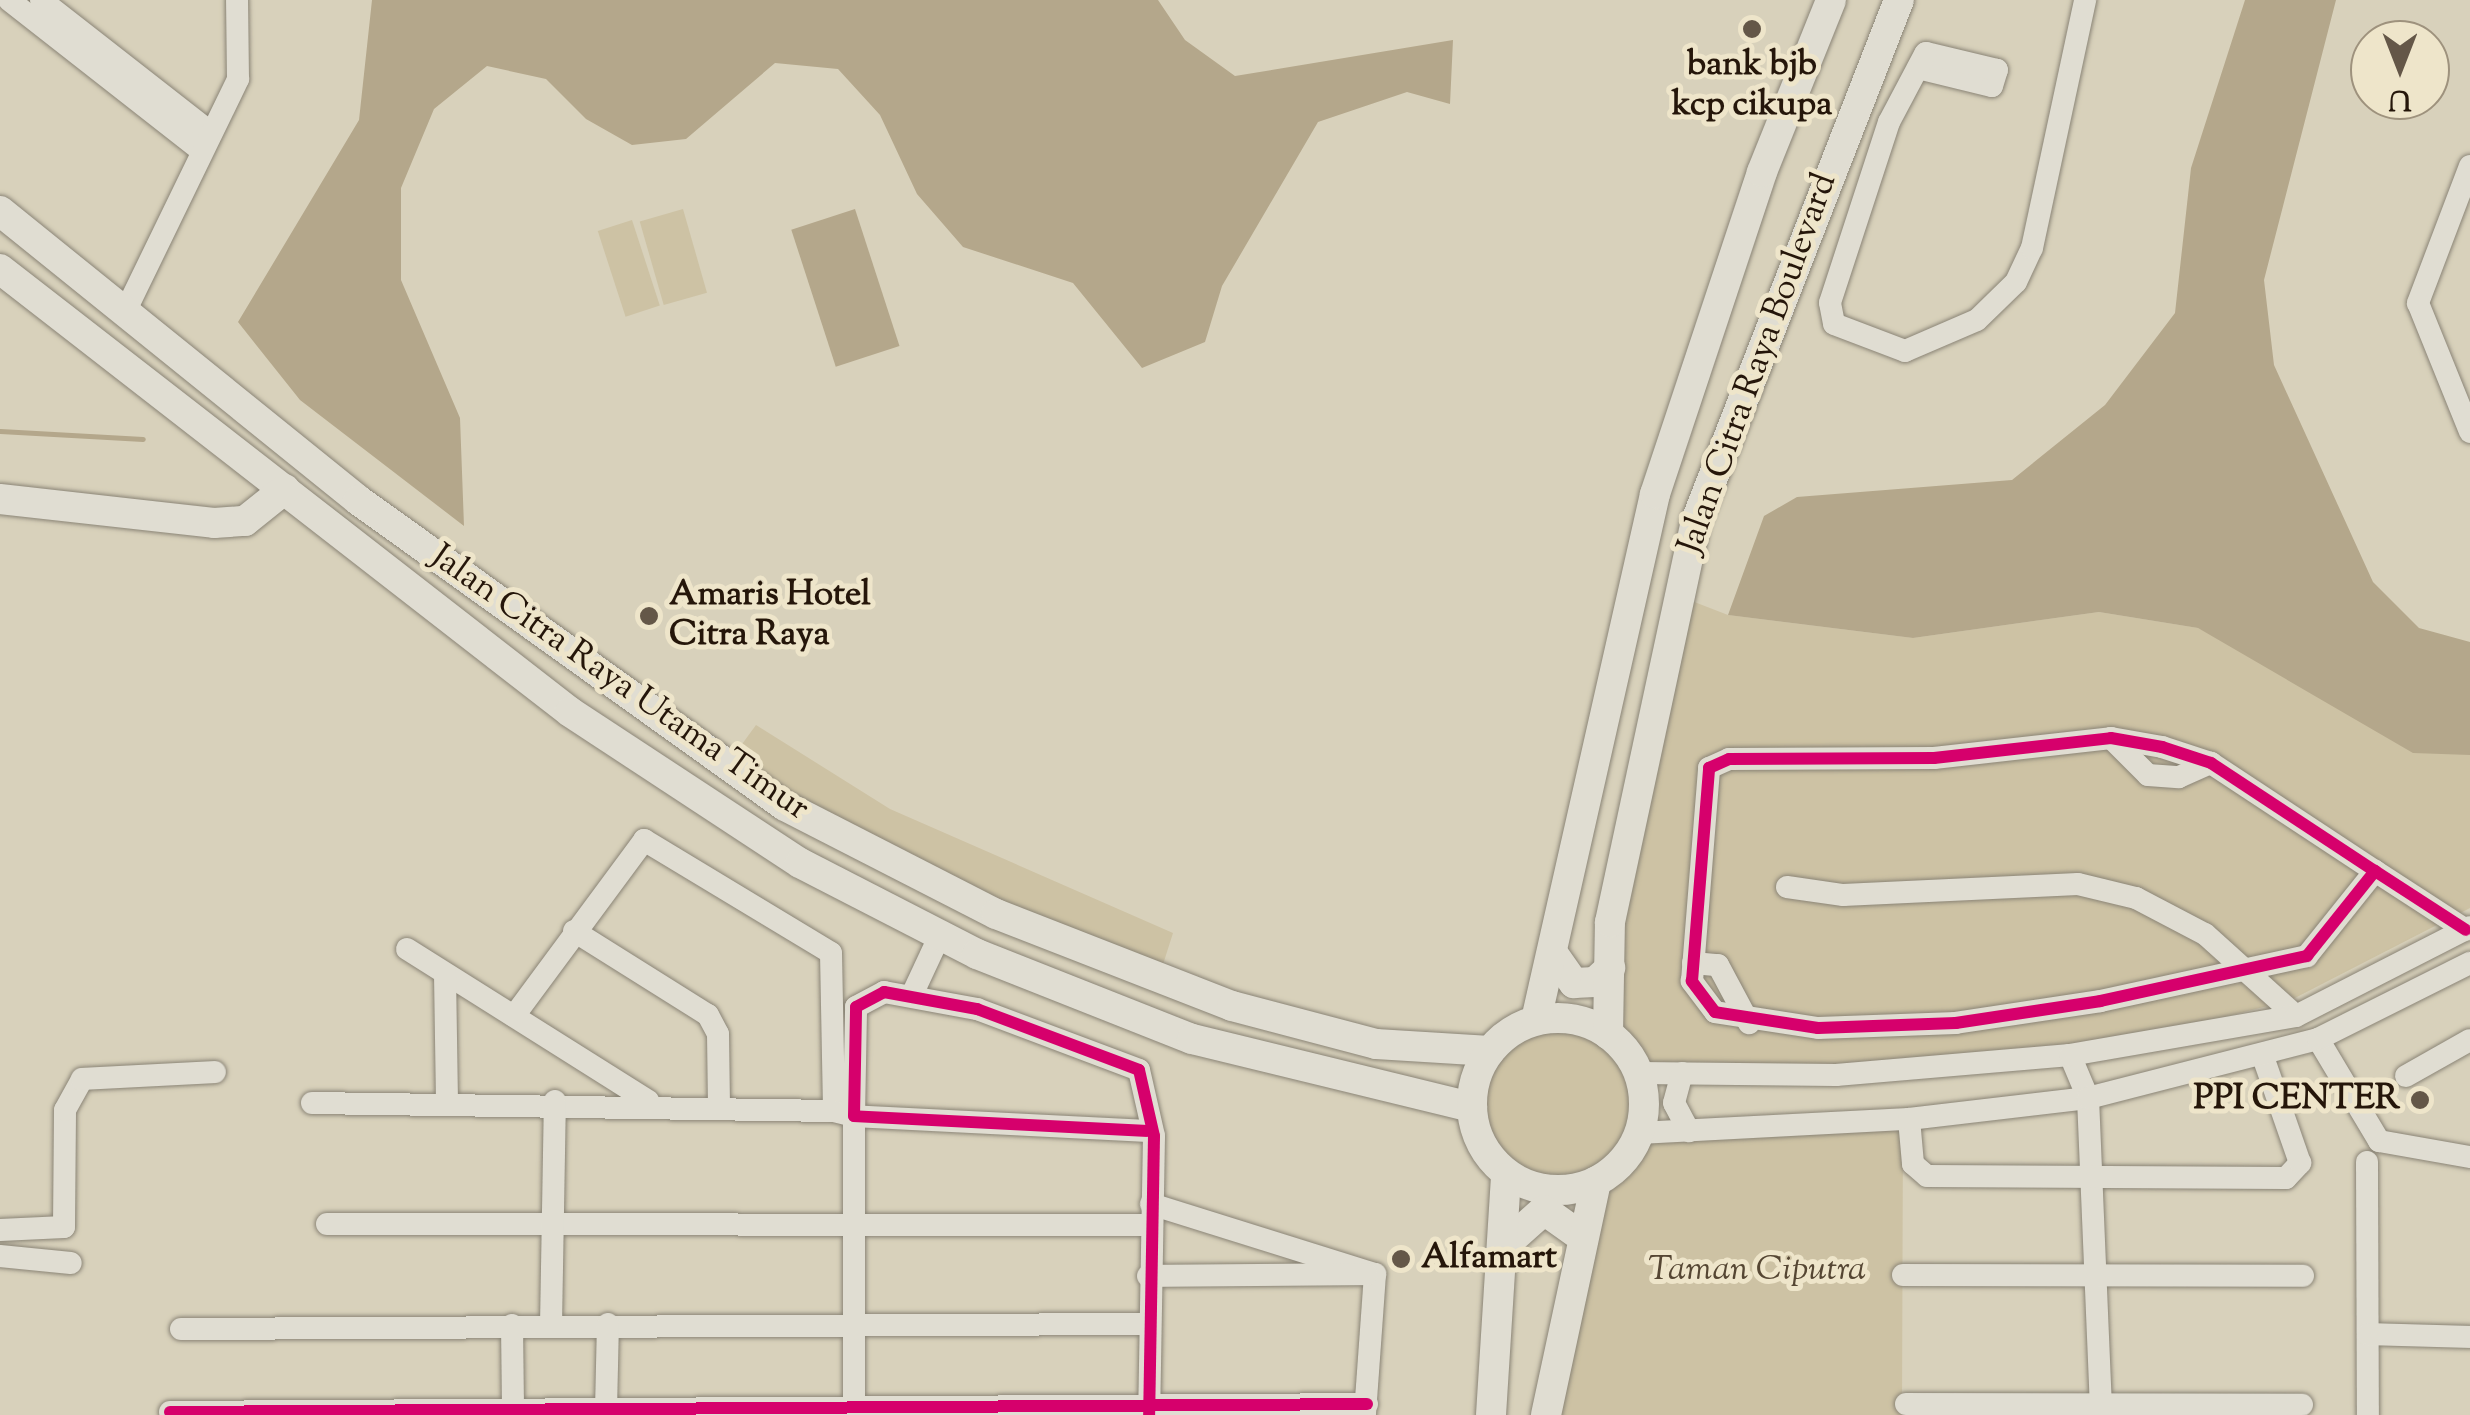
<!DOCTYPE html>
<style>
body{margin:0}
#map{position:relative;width:2470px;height:1415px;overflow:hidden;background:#d8d1bb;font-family:"Sorts Mill Goudy",serif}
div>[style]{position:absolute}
.green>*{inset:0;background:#cdc2a4;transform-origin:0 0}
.water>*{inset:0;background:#b4a78b;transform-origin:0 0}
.stream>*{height:5px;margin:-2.5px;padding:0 2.5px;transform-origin:2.5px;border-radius:2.5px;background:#b4a78b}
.roads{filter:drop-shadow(0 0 2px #8a8476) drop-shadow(0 0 2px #8a8476)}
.street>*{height:22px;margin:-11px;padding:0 11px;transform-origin:11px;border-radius:11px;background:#e0ddd2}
.secondary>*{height:30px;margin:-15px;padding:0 15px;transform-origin:15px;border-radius:15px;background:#e0ddd2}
.secondary>.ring{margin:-15px;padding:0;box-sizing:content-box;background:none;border:30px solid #e0ddd2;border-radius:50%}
.cycleway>*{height:12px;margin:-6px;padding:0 6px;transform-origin:6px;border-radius:6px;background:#d6006c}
.dots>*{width:28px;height:28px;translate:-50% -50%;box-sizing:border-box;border:5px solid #eee5ca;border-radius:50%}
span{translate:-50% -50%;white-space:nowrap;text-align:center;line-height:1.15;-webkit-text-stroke:10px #eee5ca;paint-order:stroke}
.poi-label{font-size:35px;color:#25160a;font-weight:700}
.left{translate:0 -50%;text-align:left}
.right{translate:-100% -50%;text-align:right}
.street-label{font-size:35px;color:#25160a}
.park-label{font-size:35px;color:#554633;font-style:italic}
.north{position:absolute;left:2350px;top:20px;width:100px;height:100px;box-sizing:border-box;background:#eee5ca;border:2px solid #9e927d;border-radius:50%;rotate:180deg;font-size:28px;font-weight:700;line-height:40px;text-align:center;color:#25160a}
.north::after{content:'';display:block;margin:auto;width:35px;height:45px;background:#645748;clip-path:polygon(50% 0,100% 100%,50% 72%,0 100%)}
</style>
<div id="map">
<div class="green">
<i style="left:683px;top:209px;width:87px;height:45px;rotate:74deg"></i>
<i style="left:632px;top:220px;width:90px;height:36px;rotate:72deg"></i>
<i style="clip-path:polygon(1684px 598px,1728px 615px,1913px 638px,2099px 612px,2198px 628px,2470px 755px,2470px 908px,2291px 1000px,2107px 1047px,1836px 1075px,1639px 1071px,1639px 1133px,1903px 1119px,1902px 1415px,1548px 1415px,1595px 1181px,1545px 1188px,1506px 1178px,1479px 1137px,1476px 1078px,1506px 1035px,1536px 1020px,1591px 1024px,1617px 1039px,1616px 934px)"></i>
<i style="clip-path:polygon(756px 725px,890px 809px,1173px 933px,1159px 977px,726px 766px)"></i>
</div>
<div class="water">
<i style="clip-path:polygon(372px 0,1158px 0,1185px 40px,1235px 76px,1453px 40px,1450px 104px,1407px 92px,1318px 122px,1222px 286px,1205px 342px,1142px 368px,1073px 283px,963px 247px,917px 194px,880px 115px,838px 69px,775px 63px,686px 139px,632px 145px,586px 119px,546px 79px,487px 66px,434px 109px,401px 188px,401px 280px,460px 418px,464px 526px,300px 400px,238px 322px,359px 120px)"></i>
<i style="clip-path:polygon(2245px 0,2336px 0,2264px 280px,2274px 365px,2373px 582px,2419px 628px,2470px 642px,2470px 755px,2413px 753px,2198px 628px,2099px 612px,1913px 638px,1728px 615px,1764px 516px,1797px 497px,2012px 480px,2105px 405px,2175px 313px,2191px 168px)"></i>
<i style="left:855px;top:209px;width:144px;height:67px;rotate:72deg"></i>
</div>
<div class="stream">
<i style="left:0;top:431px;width:143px;rotate:3.2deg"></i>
</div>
<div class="roads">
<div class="street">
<i style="left:9px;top:0;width:241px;rotate:38.1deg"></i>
<i style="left:41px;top:0;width:214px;rotate:38deg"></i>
<i style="left:1918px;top:68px;width:76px;rotate:13.7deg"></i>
<i style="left:1992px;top:86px;width:17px;rotate:-73deg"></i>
<i style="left:1997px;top:70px;width:73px;rotate:-166.5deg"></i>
<i style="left:1926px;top:53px;width:1px;rotate:135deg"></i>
<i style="left:1925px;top:54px;width:77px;rotate:117.9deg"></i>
<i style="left:1889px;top:122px;width:190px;rotate:108.1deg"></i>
<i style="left:1830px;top:303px;width:21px;rotate:79deg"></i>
<i style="left:1834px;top:324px;width:76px;rotate:20.8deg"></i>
<i style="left:1905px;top:351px;width:78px;rotate:-23.3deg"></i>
<i style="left:1977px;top:320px;width:54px;rotate:-44.3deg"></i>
<i style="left:2016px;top:282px;width:38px;rotate:-65deg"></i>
<i style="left:2032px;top:248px;width:254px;rotate:-77.9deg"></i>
<i style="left:2470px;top:166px;width:147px;rotate:110.8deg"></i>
<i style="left:2418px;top:303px;width:139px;rotate:68deg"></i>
<i style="left:126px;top:310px;width:257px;rotate:-64.1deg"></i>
<i style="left:238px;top:79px;width:79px;rotate:-90.7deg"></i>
<i style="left:2111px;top:738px;width:52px;rotate:45deg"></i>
<i style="left:2148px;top:775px;width:31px;rotate:4deg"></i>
<i style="left:2179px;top:777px;width:35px;rotate:-24deg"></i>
<i style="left:2375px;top:871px;width:109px;rotate:128.7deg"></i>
<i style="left:2307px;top:956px;width:211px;rotate:167.7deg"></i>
<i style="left:2101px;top:1001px;width:147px;rotate:171.4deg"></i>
<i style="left:1956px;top:1023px;width:138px;rotate:177.9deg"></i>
<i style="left:1818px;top:1028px;width:104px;rotate:-171.2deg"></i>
<i style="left:1715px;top:1012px;width:39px;rotate:-127deg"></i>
<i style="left:1692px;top:981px;width:214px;rotate:-85.4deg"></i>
<i style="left:1709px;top:768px;width:22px;rotate:-24deg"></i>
<i style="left:1729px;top:759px;width:205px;rotate:-0.3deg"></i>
<i style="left:1934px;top:758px;width:178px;rotate:-6.4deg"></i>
<i style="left:2111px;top:738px;width:52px;rotate:10deg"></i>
<i style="left:2162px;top:747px;width:52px;rotate:18.1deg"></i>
<i style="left:2211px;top:763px;width:196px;rotate:33.4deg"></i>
<i style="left:2375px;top:871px;width:108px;rotate:33deg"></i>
<i style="left:1787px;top:887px;width:57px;rotate:8.1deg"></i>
<i style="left:1843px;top:895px;width:235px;rotate:-2.7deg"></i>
<i style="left:2078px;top:884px;width:60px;rotate:13.6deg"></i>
<i style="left:2136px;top:898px;width:78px;rotate:27.6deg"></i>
<i style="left:2205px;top:934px;width:122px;rotate:42deg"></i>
<i style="left:574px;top:931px;width:158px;rotate:32.1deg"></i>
<i style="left:708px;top:1015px;width:21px;rotate:62deg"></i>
<i style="left:718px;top:1034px;width:68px;rotate:89.2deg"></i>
<i style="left:407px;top:949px;width:285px;rotate:32.2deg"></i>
<i style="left:1693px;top:963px;width:25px;rotate:5deg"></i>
<i style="left:1718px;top:965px;width:66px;rotate:61.9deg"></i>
<i style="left:445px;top:974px;width:127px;rotate:89.1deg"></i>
<i style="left:912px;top:995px;width:66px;rotate:-65deg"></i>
<i style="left:514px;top:1016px;width:219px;rotate:-53.5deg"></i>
<i style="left:644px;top:840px;width:218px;rotate:31.1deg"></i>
<i style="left:831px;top:953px;width:158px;rotate:88.9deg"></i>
<i style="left:834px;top:1111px;width:21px;rotate:14deg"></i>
<i style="left:854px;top:1116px;width:291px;rotate:90deg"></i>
<i style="left:2318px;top:1039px;width:119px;rotate:59.1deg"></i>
<i style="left:2379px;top:1141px;width:92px;rotate:10deg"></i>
<i style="left:2070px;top:1055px;width:47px;rotate:67.3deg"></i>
<i style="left:2088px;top:1098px;width:307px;rotate:87.6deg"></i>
<i style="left:1639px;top:1073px;width:197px;rotate:0.6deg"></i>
<i style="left:1836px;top:1075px;width:235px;rotate:-4.9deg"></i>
<i style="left:2070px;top:1055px;width:229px;rotate:-9.8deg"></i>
<i style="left:2296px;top:1016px;width:195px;rotate:-27.1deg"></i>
<i style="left:1682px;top:1073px;width:31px;rotate:105deg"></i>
<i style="left:1674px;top:1103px;width:32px;rotate:62deg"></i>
<i style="left:2406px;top:1076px;width:73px;rotate:-29.4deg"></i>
<i style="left:312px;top:1103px;width:522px;rotate:0.88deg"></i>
<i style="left:1909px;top:1119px;width:45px;rotate:84.9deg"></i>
<i style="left:1913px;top:1164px;width:18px;rotate:41deg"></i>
<i style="left:1927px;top:1176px;width:359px;rotate:0.3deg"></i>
<i style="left:2286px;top:1178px;width:21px;rotate:-47deg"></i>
<i style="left:2300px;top:1163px;width:112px;rotate:-109.2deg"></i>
<i style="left:1147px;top:1131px;width:293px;rotate:-177.1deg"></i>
<i style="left:854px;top:1116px;width:109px;rotate:-88.9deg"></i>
<i style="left:856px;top:1007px;width:32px;rotate:-28deg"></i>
<i style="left:884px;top:992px;width:95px;rotate:10.4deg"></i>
<i style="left:977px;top:1009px;width:173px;rotate:20.6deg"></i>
<i style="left:1139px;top:1070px;width:68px;rotate:77.2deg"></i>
<i style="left:1154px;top:1136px;width:279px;rotate:91deg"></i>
<i style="left:1639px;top:1133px;width:270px;rotate:-3deg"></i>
<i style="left:1909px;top:1119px;width:180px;rotate:-6.7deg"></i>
<i style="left:2088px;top:1098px;width:237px;rotate:-14.4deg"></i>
<i style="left:2318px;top:1039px;width:170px;rotate:-26.6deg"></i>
<i style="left:2367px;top:1162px;width:253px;rotate:89.8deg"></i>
<i style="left:1151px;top:1204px;width:235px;rotate:17.4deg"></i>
<i style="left:1375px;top:1274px;width:141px;rotate:94.1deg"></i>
<i style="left:327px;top:1224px;width:823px;rotate:0.07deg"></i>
<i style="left:0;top:1230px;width:64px;rotate:-2.7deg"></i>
<i style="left:64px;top:1227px;width:117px;rotate:-89.5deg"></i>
<i style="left:65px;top:1110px;width:35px;rotate:-61deg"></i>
<i style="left:82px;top:1079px;width:133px;rotate:-3deg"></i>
<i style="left:0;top:1256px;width:71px;rotate:5.6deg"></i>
<i style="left:1903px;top:1275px;width:400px;rotate:0.1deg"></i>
<i style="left:1148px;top:1276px;width:219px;rotate:-0.5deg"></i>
<i style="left:512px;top:1325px;width:85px;rotate:89.3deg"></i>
<i style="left:551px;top:1325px;width:224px;rotate:-89deg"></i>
<i style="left:181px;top:1329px;width:966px;rotate:-0.3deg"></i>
<i style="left:2368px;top:1334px;width:102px;rotate:1.7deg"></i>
<i style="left:1906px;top:1404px;width:396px;rotate:0.1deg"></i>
<i style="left:606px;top:1410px;width:86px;rotate:-88.7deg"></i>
<i style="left:170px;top:1412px;width:1197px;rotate:-0.38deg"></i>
</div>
<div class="secondary">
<i style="left:0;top:211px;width:460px;rotate:38.9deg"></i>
<i style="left:358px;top:500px;width:525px;rotate:35.63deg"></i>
<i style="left:785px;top:806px;width:237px;rotate:27.1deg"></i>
<i style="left:996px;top:914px;width:253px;rotate:21.3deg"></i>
<i style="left:1232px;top:1006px;width:149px;rotate:14.8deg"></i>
<i style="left:1376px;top:1044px;width:114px;rotate:3.5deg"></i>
<i style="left:0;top:269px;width:722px;rotate:37.85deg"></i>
<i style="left:570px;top:712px;width:275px;rotate:33.3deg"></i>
<i style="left:800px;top:863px;width:199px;rotate:27.2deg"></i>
<i style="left:977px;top:954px;width:231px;rotate:21.6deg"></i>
<i style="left:1192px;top:1039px;width:288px;rotate:13.7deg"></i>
<i style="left:0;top:499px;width:215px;rotate:6.4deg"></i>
<i style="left:214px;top:523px;width:31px;rotate:-4deg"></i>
<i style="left:245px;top:521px;width:51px;rotate:-38.7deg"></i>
<i style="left:1552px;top:952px;width:38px;rotate:55deg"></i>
<i style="left:1574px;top:983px;width:21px;rotate:-3deg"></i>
<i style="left:1595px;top:982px;width:21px;rotate:-43deg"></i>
<i class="ring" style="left:1472px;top:1018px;width:142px;height:142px"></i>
<i style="left:1536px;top:1020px;width:539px;rotate:-77.25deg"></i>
<i style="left:1655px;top:494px;width:339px;rotate:-71.6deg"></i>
<i style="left:1762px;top:172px;width:185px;rotate:-68.1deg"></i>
<i style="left:1608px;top:1034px;width:112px;rotate:-89deg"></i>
<i style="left:1610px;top:922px;width:410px;rotate:-77.9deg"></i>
<i style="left:1696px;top:521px;width:559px;rotate:-68.71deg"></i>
<i style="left:1506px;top:1244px;width:51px;rotate:-41.8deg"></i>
<i style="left:1544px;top:1210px;width:47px;rotate:35.4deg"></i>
<i style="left:1491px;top:1415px;width:237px;rotate:-86.4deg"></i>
<i style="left:1546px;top:1415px;width:239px;rotate:-77.9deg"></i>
</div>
</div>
<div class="cycleway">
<i style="left:2375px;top:871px;width:109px;rotate:128.7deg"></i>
<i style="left:2307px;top:956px;width:211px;rotate:167.7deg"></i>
<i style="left:2101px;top:1001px;width:147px;rotate:171.4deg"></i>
<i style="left:1956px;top:1023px;width:138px;rotate:177.9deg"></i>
<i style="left:1818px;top:1028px;width:104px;rotate:-171.2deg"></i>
<i style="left:1715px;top:1012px;width:39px;rotate:-127deg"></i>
<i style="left:1692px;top:981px;width:214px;rotate:-85.4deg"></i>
<i style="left:1709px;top:768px;width:22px;rotate:-24deg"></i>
<i style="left:1729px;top:759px;width:205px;rotate:-0.3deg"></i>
<i style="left:1934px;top:758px;width:178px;rotate:-6.4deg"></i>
<i style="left:2111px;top:738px;width:52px;rotate:10deg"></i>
<i style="left:2162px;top:747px;width:52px;rotate:18.1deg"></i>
<i style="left:2211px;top:763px;width:196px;rotate:33.4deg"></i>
<i style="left:2375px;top:871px;width:108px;rotate:33deg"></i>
<i style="left:1147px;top:1131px;width:293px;rotate:-177.1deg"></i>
<i style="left:854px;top:1116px;width:109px;rotate:-88.9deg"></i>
<i style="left:856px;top:1007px;width:32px;rotate:-28deg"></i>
<i style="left:884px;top:992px;width:95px;rotate:10.4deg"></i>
<i style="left:977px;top:1009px;width:173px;rotate:20.6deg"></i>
<i style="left:1139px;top:1070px;width:68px;rotate:77.2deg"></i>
<i style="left:1154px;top:1136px;width:279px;rotate:91deg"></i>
<i style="left:170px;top:1412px;width:1197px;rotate:-0.38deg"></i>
</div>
<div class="dots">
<i style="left:1752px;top:29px;background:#645748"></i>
<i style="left:649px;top:616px;background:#645748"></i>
<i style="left:2420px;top:1100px;background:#645748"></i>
<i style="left:1401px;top:1259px;background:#645748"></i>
</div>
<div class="poi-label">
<span style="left:1752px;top:86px">bank bjb<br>kcp cikupa</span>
<span class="left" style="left:669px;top:616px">Amaris Hotel<br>Citra Raya</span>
<span class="right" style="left:2400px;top:1100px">PPI CENTER</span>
<span class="left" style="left:1421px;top:1259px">Alfamart</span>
</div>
<div class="street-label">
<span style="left:1759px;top:364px;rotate:-70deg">Jalan Citra Raya Boulevard</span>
<span style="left:619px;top:684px;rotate:35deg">Jalan Citra Raya Utama Timur</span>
</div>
<div class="park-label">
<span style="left:1757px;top:1271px">Taman Ciputra</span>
</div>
<div class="north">U</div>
</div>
